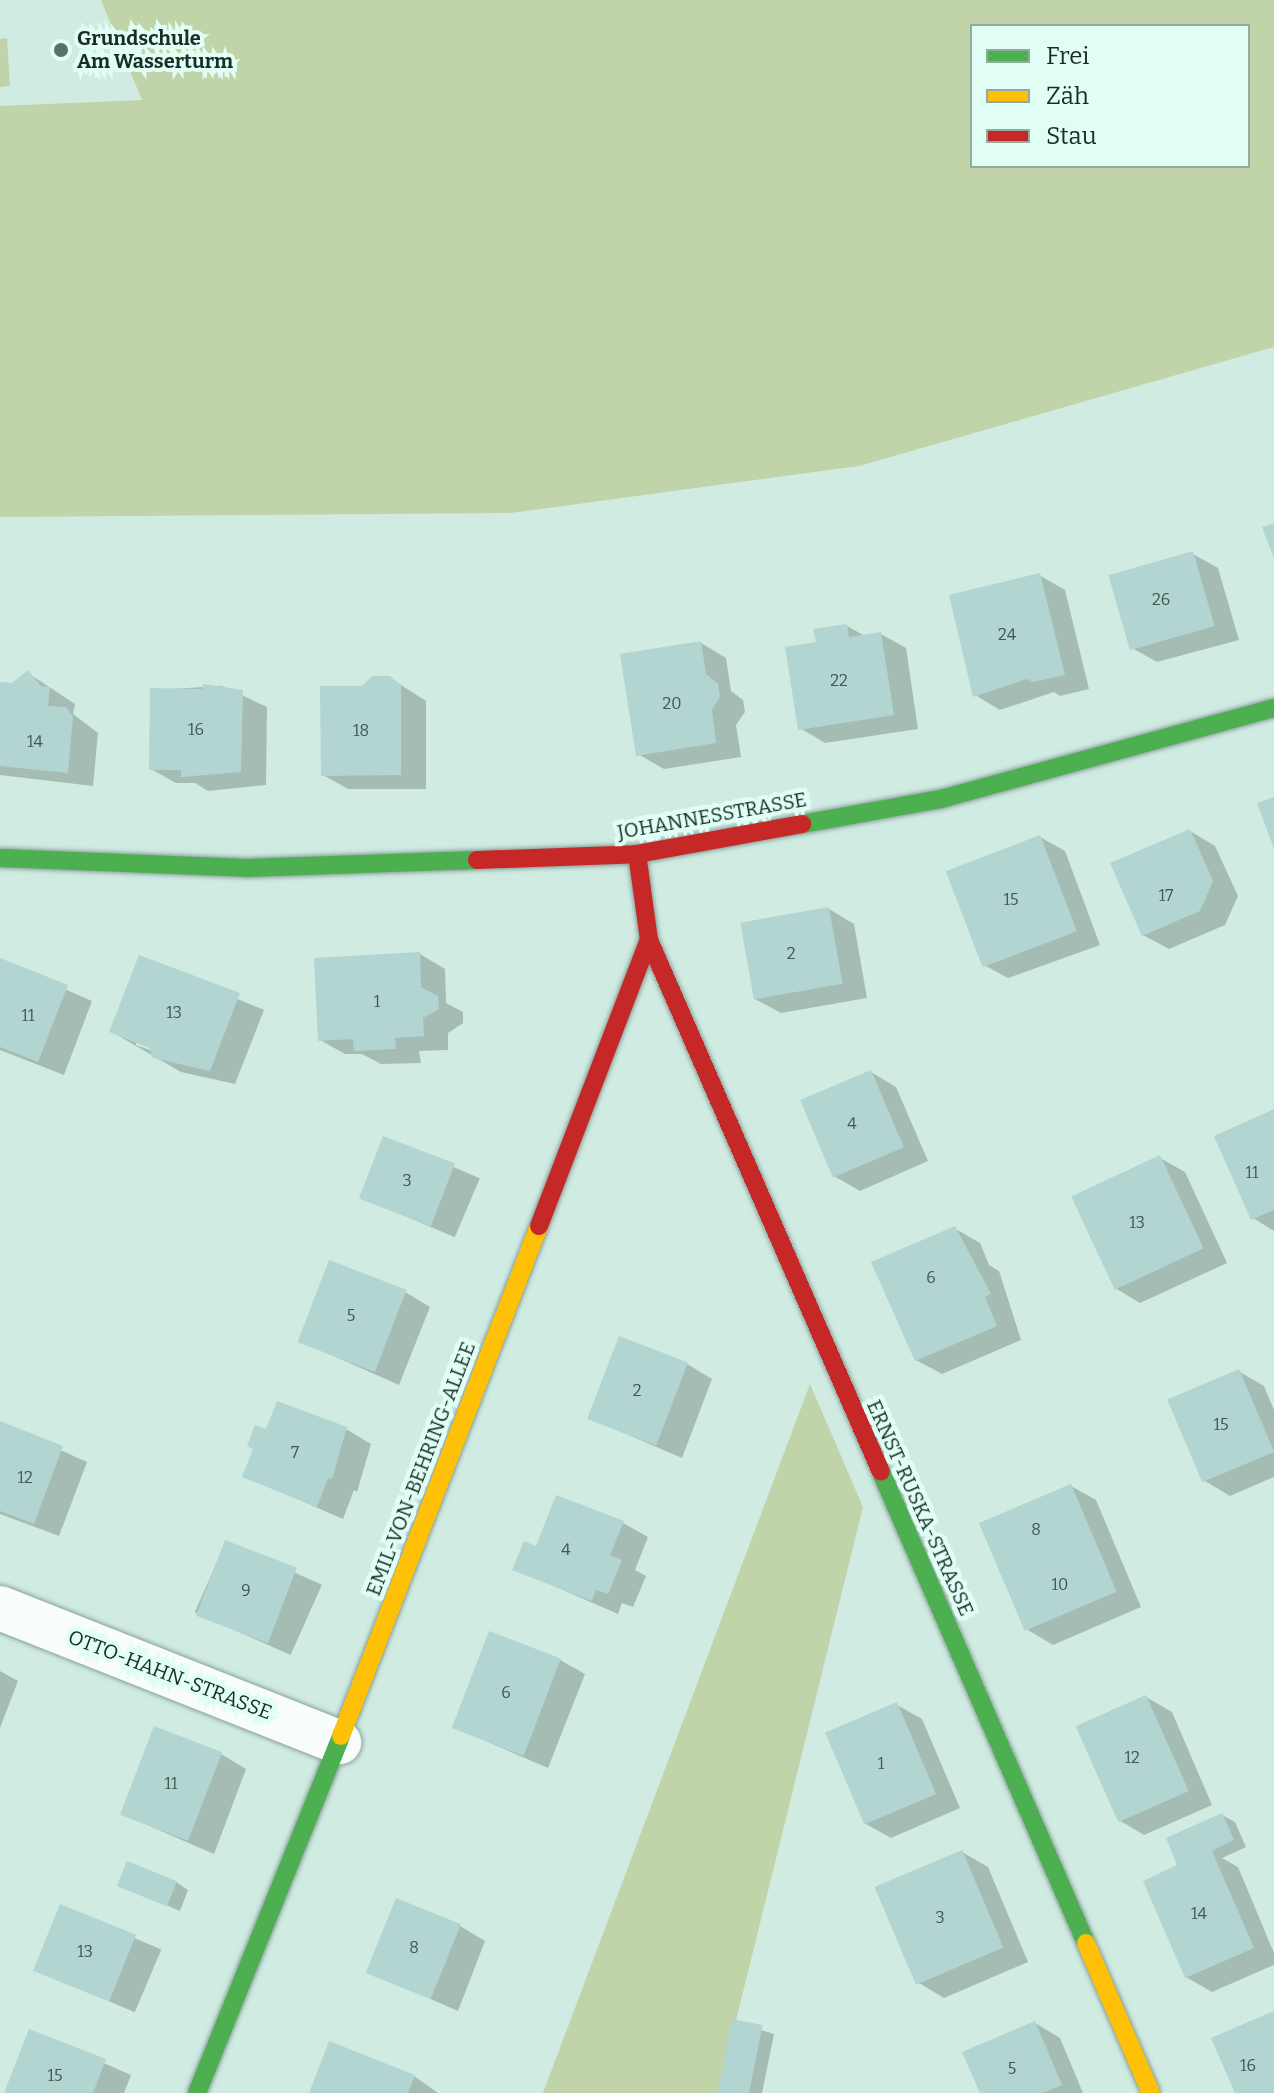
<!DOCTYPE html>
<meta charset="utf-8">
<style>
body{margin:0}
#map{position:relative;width:1274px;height:2093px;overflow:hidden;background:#cfebe2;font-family:Bitter,serif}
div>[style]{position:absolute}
.green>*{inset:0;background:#c1d3a9}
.shadow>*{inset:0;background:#0003;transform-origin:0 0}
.building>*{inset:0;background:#b2d5d1;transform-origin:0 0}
.roads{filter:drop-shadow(0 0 2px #8aa099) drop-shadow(0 0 2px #8aa099)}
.street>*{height:44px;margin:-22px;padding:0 22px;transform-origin:22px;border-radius:22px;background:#f8fcfb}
.fast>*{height:18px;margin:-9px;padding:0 9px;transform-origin:9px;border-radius:9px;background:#4caf50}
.slow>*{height:18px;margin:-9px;padding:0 9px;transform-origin:9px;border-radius:9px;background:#ffc107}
.jam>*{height:18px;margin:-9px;padding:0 9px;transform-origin:9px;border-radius:9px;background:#c62828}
.dots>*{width:22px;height:22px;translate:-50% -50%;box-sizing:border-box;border:4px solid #e1fef5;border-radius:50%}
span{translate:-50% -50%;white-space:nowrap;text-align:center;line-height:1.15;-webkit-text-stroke:8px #e1fef5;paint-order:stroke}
.number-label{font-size:16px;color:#3f5651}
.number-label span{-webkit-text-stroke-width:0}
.poi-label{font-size:20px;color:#192c26;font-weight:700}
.left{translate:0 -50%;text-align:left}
.street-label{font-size:20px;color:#192c26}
.legend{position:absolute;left:970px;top:24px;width:280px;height:144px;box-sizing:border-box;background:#e1fef5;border:2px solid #91aaa2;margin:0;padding:10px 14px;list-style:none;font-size:24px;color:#192c26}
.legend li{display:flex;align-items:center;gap:16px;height:40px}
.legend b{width:40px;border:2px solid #91aaa2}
</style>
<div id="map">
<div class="green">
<i style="clip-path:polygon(evenodd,101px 0,1274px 0,1274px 347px,859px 466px,511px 513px,0 517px,0 106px,142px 100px,101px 0,972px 26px,1248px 26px,1248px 166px,972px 166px,972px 26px)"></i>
<i style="clip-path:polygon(7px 38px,10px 86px,0 87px,0 39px)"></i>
<i style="clip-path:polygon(810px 1384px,863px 1507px,718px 2093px,543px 2093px)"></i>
</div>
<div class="shadow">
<i style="clip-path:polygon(1193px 554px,1218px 568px,1239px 640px,1157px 662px,1132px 648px)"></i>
<i style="clip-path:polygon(1039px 575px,1065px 590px,1089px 689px,1060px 696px,1054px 692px,1000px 710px,975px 695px)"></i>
<i style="clip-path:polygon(847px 626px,865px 636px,881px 634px,906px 648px,918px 729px,825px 743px,800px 728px,818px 644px)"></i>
<i style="clip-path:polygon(701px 643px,726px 658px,731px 691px,743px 700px,745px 712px,736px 725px,741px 757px,664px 769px,638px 754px)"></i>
<i style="clip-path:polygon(28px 673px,75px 704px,73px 714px,98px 733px,93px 786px,0 775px,0 684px,12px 686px)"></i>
<i style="clip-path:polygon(390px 678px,426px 701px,426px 789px,348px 789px,323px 775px,363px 688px)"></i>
<i style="clip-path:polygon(222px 686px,267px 707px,266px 785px,208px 791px,195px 783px,176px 783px,151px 769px,152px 690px)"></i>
<i style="clip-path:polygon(1190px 831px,1215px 846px,1238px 896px,1225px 925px,1169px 949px,1143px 935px)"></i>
<i style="clip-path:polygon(1040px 837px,1065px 851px,1100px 945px,1008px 978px,982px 964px)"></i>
<i style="clip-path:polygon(829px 909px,854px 924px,867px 998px,781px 1013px,755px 999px)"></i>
<i style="clip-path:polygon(420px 954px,445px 969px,446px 1003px,463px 1012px,463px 1023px,448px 1033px,448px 1050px,419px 1051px,421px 1063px,381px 1064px,362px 1054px,345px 1054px,320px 1040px)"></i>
<i style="clip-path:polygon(evenodd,140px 958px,264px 1010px,235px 1084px,181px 1072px,112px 1032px,140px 958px,136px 1040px,159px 1049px,158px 1053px,136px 1045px,136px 1040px)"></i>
<i style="clip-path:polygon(0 961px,92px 1001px,64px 1075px,0 1050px)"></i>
<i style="clip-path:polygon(871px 1072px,896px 1087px,928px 1161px,860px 1191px,834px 1176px)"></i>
<i style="clip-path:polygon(1274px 1111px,1274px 1231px,1253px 1218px)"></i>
<i style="left:385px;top:1138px;width:103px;height:64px;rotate:23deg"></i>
<i style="clip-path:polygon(1160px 1158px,1185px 1172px,1227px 1263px,1140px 1303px,1115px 1288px)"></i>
<i style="clip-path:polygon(954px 1228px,980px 1243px,989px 1265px,999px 1271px,1021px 1340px,942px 1374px,916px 1360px)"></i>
<i style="clip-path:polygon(405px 1292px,430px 1307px,399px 1385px,300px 1341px)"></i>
<i style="clip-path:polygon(687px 1364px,712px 1379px,682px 1458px,589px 1418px)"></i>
<i style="clip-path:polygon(1238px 1371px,1264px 1386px,1274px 1410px,1274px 1477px,1230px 1496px,1205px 1481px)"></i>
<i style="clip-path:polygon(0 1423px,87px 1462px,59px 1536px,0 1514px)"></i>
<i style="clip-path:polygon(346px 1429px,371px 1444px,357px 1492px,354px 1490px,343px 1519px,245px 1476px,267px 1432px)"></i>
<i style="clip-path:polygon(1071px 1486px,1096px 1500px,1141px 1607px,1053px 1645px,1028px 1630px)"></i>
<i style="clip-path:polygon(623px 1523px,648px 1537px,635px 1570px,646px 1576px,633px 1607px,622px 1603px,618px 1614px,515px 1569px,537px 1549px)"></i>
<i style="left:226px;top:1542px;width:105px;height:77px;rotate:24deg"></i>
<i style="clip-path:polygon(560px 1660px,585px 1674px,548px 1768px,453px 1727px)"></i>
<i style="clip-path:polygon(0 1671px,18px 1681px,0 1728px)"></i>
<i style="clip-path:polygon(1146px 1697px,1172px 1712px,1212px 1805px,1144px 1835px,1119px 1820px)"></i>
<i style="clip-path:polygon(897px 1705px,922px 1719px,960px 1808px,891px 1838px,866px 1824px)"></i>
<i style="clip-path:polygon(221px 1754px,246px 1769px,214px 1854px,122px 1814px)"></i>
<i style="clip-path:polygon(1222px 1815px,1235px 1822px,1246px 1847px,1222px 1858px,1238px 1867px,1274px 1953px,1274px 1965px,1212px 1992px,1186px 1977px,1179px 1864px)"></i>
<i style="clip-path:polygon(962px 1852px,988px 1867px,1028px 1962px,944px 1998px,919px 1983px)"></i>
<i style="clip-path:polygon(176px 1882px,188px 1890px,180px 1911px,120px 1885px)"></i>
<i style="left:61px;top:1907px;width:109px;height:68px;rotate:23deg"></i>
<i style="clip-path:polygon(460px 1926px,485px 1941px,458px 2011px,369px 1972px)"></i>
<i style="clip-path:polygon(733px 2021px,774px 2034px,762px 2093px,718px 2093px)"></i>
<i style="clip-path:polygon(1035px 2023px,1060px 2038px,1083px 2093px,982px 2093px)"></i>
<i style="clip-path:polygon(30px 2031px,131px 2075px,124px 2093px,6px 2093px)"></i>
<i style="clip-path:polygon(414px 2076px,438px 2093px,311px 2093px)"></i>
</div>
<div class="building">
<i style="clip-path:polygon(1274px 523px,1274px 558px,1262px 527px)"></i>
<i style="left:1193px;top:551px;width:78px;height:88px;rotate:74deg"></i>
<i style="clip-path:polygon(1040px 573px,1065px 675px,1033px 682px,1027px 679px,973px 697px,949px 595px)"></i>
<i style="clip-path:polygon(847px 624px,849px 637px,881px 632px,894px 715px,798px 730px,785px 647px,816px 642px,813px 629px)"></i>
<i style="clip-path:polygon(701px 641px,706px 674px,718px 684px,720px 697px,712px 710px,716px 743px,636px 756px,620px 654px)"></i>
<i style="clip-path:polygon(28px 670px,41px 686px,50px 687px,48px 706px,66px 707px,73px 717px,68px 773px,0 766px,0 682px,12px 683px)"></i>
<i style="clip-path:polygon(372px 676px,390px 676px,401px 685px,401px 775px,321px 776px,320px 686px,362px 686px)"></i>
<i style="clip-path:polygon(203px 684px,243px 690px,241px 772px,181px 777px,181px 770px,149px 770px,150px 688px,202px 689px)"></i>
<i style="clip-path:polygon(1274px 797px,1274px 849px,1257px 803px)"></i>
<i style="clip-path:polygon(1190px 829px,1213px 881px,1200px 911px,1142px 936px,1110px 863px)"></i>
<i style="left:1040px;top:835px;width:103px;height:101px;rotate:69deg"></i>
<i style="left:829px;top:907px;width:78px;height:90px;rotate:80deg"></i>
<i style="clip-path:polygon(420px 952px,421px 987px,438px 996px,439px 1009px,423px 1018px,424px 1036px,395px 1038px,396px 1049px,354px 1051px,353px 1039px,318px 1041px,314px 958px)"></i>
<i style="clip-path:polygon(139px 955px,240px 993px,210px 1071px,153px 1058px,149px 1048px,109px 1032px)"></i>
<i style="clip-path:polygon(0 958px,68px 985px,38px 1062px,0 1047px)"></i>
<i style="left:871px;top:1070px;width:84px;height:77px;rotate:67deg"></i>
<i style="clip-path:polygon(1274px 1109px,1274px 1210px,1251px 1220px,1214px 1136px)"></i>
<i style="left:383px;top:1136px;width:77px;height:67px;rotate:21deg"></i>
<i style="left:1160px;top:1155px;width:103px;height:98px;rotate:65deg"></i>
<i style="clip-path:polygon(955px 1226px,991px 1294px,985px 1297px,997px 1326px,915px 1361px,871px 1262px)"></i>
<i style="left:329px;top:1260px;width:83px;height:88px;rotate:21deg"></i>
<i style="left:619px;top:1336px;width:74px;height:89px;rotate:21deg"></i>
<i style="left:1239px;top:1369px;width:90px;height:78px;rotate:67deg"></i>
<i style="clip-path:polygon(277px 1401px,347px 1427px,332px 1479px,328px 1478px,317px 1507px,242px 1477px,253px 1449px,247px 1446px,255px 1425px,266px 1429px)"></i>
<i style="clip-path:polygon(0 1421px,63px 1446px,34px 1524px,0 1511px)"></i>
<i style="left:1071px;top:1484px;width:117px;height:100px;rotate:67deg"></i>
<i style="clip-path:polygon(556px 1495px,624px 1521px,610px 1555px,622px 1560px,608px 1594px,596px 1590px,592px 1601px,512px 1570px,524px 1541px,536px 1546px)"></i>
<i style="left:225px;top:1540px;width:77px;height:81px;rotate:21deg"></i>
<i style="left:489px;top:1631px;width:77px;height:104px;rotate:21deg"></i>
<i style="left:1146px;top:1695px;width:105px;height:77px;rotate:66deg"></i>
<i style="left:897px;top:1702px;width:100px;height:78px;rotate:67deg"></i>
<i style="left:154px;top:1726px;width:73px;height:95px;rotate:21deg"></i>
<i style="clip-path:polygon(1222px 1813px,1234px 1840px,1212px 1851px,1254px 1948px,1185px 1978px,1143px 1881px,1177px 1865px,1166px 1838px)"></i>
<i style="left:962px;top:1850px;width:106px;height:95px;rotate:67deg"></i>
<i style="left:127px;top:1861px;width:54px;height:27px;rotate:22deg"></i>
<i style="left:396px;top:1898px;width:70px;height:81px;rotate:22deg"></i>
<i style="left:60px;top:1904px;width:82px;height:72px;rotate:22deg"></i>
<i style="clip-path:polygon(1274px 2011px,1274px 2093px,1235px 2093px,1211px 2038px)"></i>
<i style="left:732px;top:2019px;width:31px;height:76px;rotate:11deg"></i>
<i style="clip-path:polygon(1035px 2021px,1062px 2085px,1043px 2093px,980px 2093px,962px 2052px)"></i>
<i style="clip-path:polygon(29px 2029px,106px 2059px,93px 2093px,4px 2093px)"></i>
<i style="clip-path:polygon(329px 2041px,415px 2075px,408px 2093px,309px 2093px)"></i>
</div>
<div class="roads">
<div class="street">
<i style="left:0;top:1608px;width:365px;rotate:21.6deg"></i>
</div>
<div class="fast">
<i style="left:802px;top:824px;width:141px;rotate:-10.2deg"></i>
<i style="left:941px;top:799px;width:345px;rotate:-15.3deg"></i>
<i style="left:0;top:858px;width:246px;rotate:2.3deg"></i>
<i style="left:246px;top:868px;width:231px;rotate:-2deg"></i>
<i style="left:881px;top:1472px;width:514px;rotate:66.48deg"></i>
<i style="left:197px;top:2093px;width:385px;rotate:-68deg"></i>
</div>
<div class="slow">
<i style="left:341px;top:1736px;width:547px;rotate:-68.78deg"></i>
<i style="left:1086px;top:1943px;width:163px;rotate:66.6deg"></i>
</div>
<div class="jam">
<i style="left:477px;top:860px;width:160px;rotate:-2.1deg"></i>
<i style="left:637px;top:854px;width:168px;rotate:-10.3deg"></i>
<i style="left:649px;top:940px;width:580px;rotate:66.44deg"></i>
<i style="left:539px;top:1226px;width:306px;rotate:-69deg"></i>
<i style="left:649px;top:940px;width:87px;rotate:-97.9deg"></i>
</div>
</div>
<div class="dots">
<i style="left:61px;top:50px;background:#596f68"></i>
</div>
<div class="number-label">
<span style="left:1161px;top:600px">26</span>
<span style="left:1007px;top:635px">24</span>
<span style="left:839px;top:681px">22</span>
<span style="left:672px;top:704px">20</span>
<span style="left:196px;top:730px">16</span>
<span style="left:361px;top:731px">18</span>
<span style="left:35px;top:742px">14</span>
<span style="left:1166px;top:896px">17</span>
<span style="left:1011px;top:900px">15</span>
<span style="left:791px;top:954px">2</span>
<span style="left:377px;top:1002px">1</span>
<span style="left:174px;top:1013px">13</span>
<span style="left:28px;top:1016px">11</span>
<span style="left:852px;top:1124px">4</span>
<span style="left:1252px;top:1173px">11</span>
<span style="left:407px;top:1181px">3</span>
<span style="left:1137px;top:1223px">13</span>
<span style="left:931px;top:1278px">6</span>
<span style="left:351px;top:1316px">5</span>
<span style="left:637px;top:1391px">2</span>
<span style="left:1221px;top:1425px">15</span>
<span style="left:295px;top:1453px">7</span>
<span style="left:25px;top:1478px">12</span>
<span style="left:1036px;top:1530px">8</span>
<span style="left:566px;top:1550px">4</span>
<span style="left:1060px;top:1585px">10</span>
<span style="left:246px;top:1591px">9</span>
<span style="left:506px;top:1693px">6</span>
<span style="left:1132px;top:1758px">12</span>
<span style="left:881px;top:1764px">1</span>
<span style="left:171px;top:1784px">11</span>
<span style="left:1199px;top:1914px">14</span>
<span style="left:940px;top:1918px">3</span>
<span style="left:414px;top:1948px">8</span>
<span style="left:85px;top:1952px">13</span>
<span style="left:1248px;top:2066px">16</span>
<span style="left:1012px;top:2069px">5</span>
<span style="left:55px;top:2076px">15</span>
</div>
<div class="poi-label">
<span class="left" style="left:77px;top:50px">Grundschule<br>Am Wasserturm</span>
</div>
<div class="street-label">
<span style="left:712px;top:816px;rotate:-10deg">JOHANNESSTRASSE</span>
<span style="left:421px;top:1469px;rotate:-69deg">EMIL-VON-BEHRING-ALLEE</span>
<span style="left:920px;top:1508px;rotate:66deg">ERNST-RUSKA-STRASSE</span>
<span style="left:170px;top:1675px;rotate:21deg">OTTO-HAHN-STRASSE</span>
</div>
<ul class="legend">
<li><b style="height:10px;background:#4caf50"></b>Frei</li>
<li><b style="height:10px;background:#ffc107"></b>Zäh</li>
<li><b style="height:10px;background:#c62828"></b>Stau</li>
</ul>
</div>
